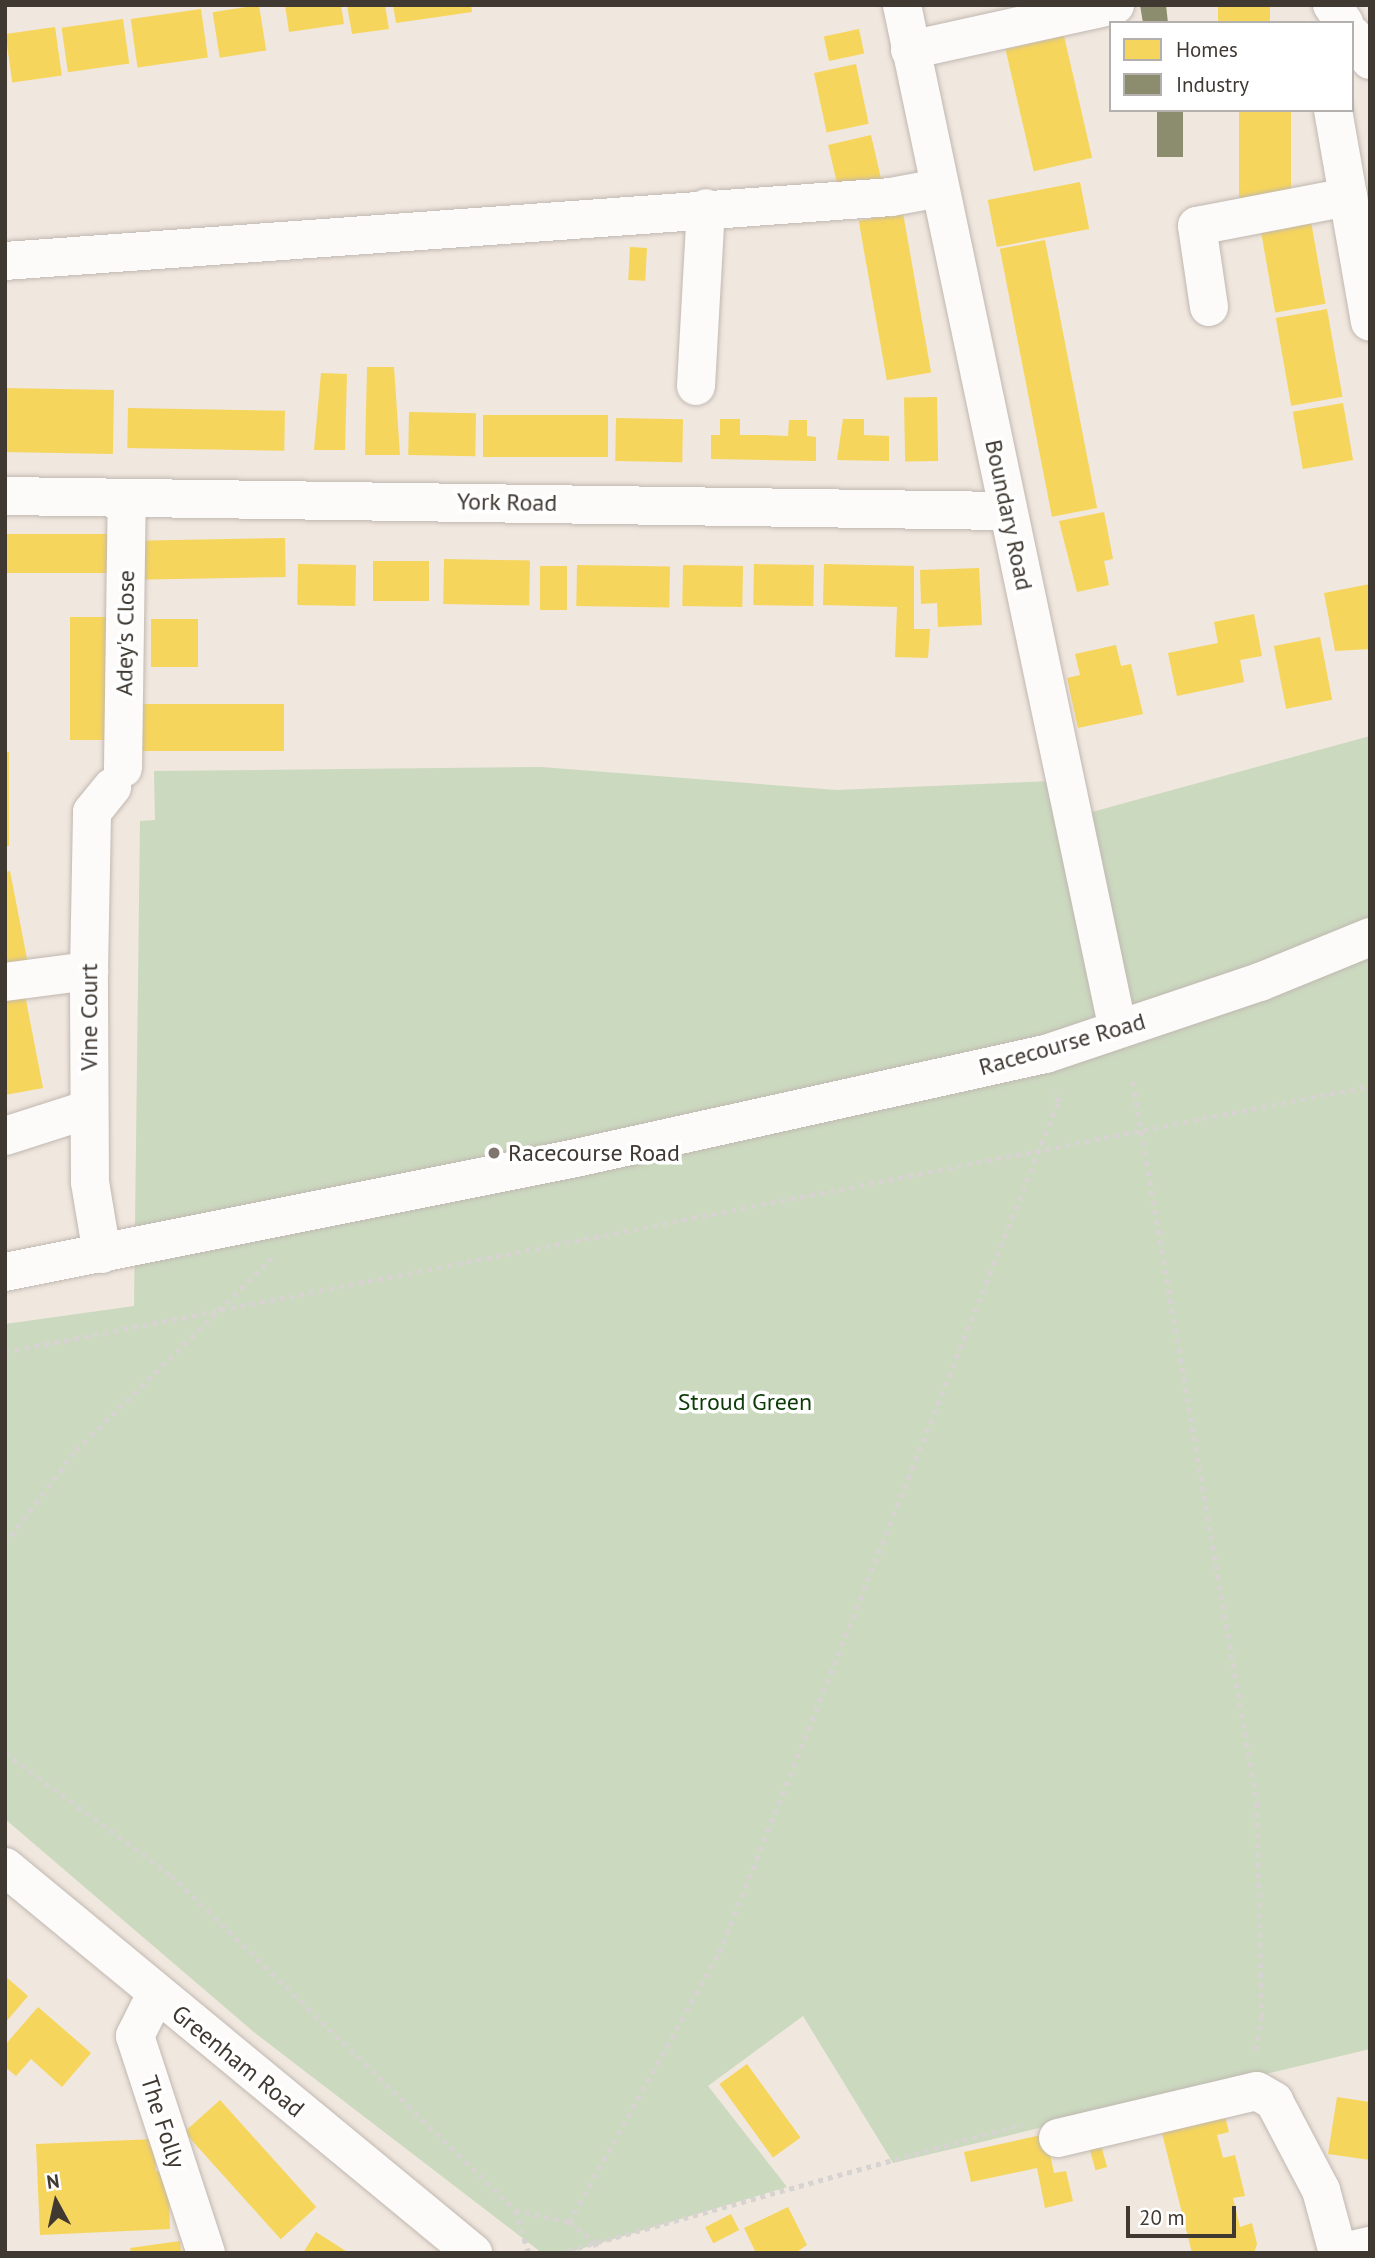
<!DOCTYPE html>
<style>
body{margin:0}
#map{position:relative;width:1375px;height:2258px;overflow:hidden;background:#f0e7de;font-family:"PT Sans",sans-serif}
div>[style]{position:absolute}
.green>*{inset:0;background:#cbd9bf}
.homes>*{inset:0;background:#f6d55c;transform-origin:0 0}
.industry>*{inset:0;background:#8c8c6e;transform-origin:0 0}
.path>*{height:4.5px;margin-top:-2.25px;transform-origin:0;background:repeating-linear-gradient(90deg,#d6d3d0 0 5px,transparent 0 10px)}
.roads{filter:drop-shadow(0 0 2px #c0b8b1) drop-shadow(0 0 2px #c0b8b1)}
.minor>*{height:38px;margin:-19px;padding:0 19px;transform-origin:19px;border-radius:19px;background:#fdfbfa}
.dots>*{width:19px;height:19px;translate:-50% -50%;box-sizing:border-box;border:4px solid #fff;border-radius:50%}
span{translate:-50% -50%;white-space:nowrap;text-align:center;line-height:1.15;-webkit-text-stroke:7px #fff;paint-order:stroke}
.street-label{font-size:24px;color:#403932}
.poi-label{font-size:24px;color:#403932}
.left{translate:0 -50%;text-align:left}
.park-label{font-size:24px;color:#0d3a06}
.frame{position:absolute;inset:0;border:7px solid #403932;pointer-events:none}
.legend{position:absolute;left:1109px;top:21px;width:245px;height:91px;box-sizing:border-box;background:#fff;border:2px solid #b3b0ad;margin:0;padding:9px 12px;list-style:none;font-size:21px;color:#403932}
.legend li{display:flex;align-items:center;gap:14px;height:35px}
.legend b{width:35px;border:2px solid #b3b0ad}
.north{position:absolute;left:21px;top:2167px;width:70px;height:70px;-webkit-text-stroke:5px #fff;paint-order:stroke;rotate:352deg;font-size:19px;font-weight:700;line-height:28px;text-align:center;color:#403932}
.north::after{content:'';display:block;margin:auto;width:24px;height:32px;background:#403932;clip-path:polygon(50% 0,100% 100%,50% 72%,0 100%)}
.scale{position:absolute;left:1126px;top:2206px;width:110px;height:32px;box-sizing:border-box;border:4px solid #403932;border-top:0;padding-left:9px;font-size:21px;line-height:24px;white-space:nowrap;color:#403932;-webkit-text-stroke:5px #fff;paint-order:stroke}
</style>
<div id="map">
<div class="green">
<i style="clip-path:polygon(1370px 736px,1370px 2049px,893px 2163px,803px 2016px,708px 2086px,787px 2187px,567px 2253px,542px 2253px,255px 2033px,5px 1819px,5px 1324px,134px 1306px,140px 821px,155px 820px,154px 771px,541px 767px,837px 790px,1051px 781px,1059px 821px)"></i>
</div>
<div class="homes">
<i style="left:259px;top:5px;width:46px;height:47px;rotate:81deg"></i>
<i style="clip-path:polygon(285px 5px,341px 5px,344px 24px,289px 32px)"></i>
<i style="clip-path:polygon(347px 5px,385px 5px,389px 29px,352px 34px)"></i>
<i style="clip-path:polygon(393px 5px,471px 5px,472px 12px,396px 23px)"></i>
<i style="left:1218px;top:5px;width:52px;height:18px"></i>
<i style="left:201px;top:9px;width:49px;height:71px;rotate:82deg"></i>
<i style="left:123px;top:19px;width:45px;height:62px;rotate:82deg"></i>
<i style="left:55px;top:27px;width:49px;height:50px;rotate:82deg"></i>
<i style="left:859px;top:29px;width:25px;height:36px;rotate:78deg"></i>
<i style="left:1064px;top:36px;width:125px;height:60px;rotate:77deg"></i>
<i style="left:856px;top:64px;width:61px;height:43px;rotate:78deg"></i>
<i style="left:1239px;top:110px;width:52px;height:91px"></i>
<i style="left:871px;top:135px;width:50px;height:44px;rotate:77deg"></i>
<i style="left:1080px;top:182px;width:48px;height:94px;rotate:79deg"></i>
<i style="left:903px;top:213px;width:162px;height:45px;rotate:80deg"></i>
<i style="left:1310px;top:216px;width:89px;height:51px;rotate:80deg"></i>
<i style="left:1045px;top:240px;width:273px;height:46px;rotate:79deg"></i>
<i style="left:630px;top:247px;width:17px;height:33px;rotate:3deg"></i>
<i style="left:1327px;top:309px;width:89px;height:52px;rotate:80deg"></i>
<i style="clip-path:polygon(367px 367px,394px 367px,400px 455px,365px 455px)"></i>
<i style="clip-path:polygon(321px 373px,347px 374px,345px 450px,314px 450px)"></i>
<i style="left:5px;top:388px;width:109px;height:64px;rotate:1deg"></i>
<i style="left:937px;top:397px;width:64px;height:33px;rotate:89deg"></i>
<i style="left:1343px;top:403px;width:58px;height:51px;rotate:80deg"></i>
<i style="left:128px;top:408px;width:157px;height:40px;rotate:1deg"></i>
<i style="left:409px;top:412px;width:67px;height:43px;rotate:1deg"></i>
<i style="left:483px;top:415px;width:125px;height:42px"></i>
<i style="left:616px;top:418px;width:67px;height:43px;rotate:1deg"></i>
<i style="clip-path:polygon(720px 419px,740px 419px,740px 435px,763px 435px,788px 436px,789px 420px,807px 420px,807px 436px,816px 437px,816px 461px,711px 459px,711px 435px,720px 435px)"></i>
<i style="clip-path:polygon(843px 419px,864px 419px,864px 435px,889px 436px,889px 461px,837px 460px)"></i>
<i style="clip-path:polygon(1104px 512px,1113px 559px,1104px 561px,1109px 585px,1077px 592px,1059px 521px)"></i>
<i style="left:5px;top:534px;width:112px;height:39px"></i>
<i style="left:285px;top:538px;width:39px;height:151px;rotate:89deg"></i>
<i style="left:444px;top:559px;width:86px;height:45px;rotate:1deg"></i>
<i style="left:373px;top:561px;width:56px;height:40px"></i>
<i style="left:298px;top:564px;width:58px;height:41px;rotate:1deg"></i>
<i style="left:754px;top:564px;width:60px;height:41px;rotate:1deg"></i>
<i style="clip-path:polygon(824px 564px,914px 566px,914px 629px,930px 629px,928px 658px,895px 657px,897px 607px,823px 605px)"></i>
<i style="left:577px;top:565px;width:93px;height:41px;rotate:1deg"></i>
<i style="left:683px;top:565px;width:60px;height:41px;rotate:1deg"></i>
<i style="left:540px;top:566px;width:27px;height:44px"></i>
<i style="clip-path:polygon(979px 568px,982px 625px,938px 627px,937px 603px,921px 604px,920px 570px)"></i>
<i style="clip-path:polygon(1370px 584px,1370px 649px,1335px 651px,1324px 593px)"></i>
<i style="clip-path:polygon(1254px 614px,1262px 656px,1240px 660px,1244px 682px,1177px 696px,1168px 653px,1218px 643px,1214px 622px)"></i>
<i style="left:110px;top:617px;width:123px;height:40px;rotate:90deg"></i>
<i style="left:198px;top:619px;width:48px;height:47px;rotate:90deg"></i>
<i style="left:1320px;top:637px;width:64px;height:47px;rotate:79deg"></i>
<i style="clip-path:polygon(1116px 645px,1121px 666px,1131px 664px,1143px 714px,1078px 728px,1067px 678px,1080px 675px,1075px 654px)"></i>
<i style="left:137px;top:704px;width:147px;height:47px"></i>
<i style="left:5px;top:752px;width:4px;height:94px"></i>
<i style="clip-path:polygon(10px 871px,28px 964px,5px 968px,5px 872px)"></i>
<i style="clip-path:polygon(25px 995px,43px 1088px,5px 1095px,5px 999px)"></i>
<i style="clip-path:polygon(5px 1976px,28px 1996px,5px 2023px)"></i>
<i style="clip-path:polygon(38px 2007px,91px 2053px,62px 2087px,31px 2059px,16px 2076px,5px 2067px,5px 2045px)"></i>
<i style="left:747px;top:2064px;width:91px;height:34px;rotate:54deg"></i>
<i style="clip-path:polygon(1337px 2097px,1370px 2102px,1370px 2160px,1328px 2154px)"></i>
<i style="left:220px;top:2100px;width:144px;height:48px;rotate:48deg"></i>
<i style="clip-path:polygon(1223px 2109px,1229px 2132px,1217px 2135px,1223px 2158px,1235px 2155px,1245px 2196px,1233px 2198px,1240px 2227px,1252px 2223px,1257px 2244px,1254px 2253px,1192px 2253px,1160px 2125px)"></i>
<i style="clip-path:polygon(1046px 2134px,1054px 2173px,1066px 2171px,1073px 2201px,1045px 2208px,1037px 2168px,971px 2182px,964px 2152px)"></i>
<i style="clip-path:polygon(154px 2139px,156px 2171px,168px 2171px,170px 2229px,40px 2235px,36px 2144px)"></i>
<i style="left:1100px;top:2142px;width:26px;height:12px;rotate:74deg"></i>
<i style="clip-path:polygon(788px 2207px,807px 2245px,795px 2253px,756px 2253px,744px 2228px)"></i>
<i style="left:731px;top:2214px;width:18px;height:29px;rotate:63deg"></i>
<i style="clip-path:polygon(316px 2232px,349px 2253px,303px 2253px)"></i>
<i style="clip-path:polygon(180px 2241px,181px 2253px,131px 2253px,130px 2248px)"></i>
</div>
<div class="industry">
<i style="clip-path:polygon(1140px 5px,1166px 5px,1168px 23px,1143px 23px)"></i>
<i style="left:1157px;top:110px;width:26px;height:47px"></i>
</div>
<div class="path">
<i style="left:1133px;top:1082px;width:732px;rotate:80.24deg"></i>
<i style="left:1257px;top:1803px;width:213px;rotate:88.7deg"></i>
<i style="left:1262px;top:2016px;width:39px;rotate:100deg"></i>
<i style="left:5px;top:1352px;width:1391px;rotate:-11.03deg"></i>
<i style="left:5px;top:1544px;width:118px;rotate:-52.9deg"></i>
<i style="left:76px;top:1450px;width:274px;rotate:-44.4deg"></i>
<i style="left:5px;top:1753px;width:206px;rotate:36.3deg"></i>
<i style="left:171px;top:1875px;width:480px;rotate:44.2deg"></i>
<i style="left:515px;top:2210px;width:45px;rotate:72deg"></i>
<i style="left:515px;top:2210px;width:55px;rotate:12.5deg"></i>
<i style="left:569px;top:2222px;width:33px;rotate:38deg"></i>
<i style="left:595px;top:2242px;width:11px;rotate:75deg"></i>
<i style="left:569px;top:2222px;width:308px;rotate:-60.9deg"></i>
<i style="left:719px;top:1953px;width:916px;rotate:-68.28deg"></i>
<i style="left:1058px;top:1102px;width:12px;rotate:-104deg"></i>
<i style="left:558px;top:2253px;width:482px;rotate:-15.5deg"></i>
</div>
<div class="roads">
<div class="minor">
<i style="left:902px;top:5px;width:1042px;rotate:78.1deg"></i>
<i style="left:1332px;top:5px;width:22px;rotate:56deg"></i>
<i style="left:1352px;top:35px;width:31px;rotate:54deg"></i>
<i style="left:910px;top:50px;width:210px;rotate:-12.4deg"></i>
<i style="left:1333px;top:110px;width:215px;rotate:80.1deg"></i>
<i style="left:5px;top:261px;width:888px;rotate:-4.13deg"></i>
<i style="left:891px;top:197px;width:49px;rotate:-10.6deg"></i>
<i style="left:1209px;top:307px;width:82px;rotate:-98.4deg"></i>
<i style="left:1197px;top:226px;width:154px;rotate:-10.9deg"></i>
<i style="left:696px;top:386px;width:178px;rotate:-86.8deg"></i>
<i style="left:5px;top:496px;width:1003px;rotate:0.86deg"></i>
<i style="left:123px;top:768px;width:270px;rotate:-89.2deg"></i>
<i style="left:5px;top:982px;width:85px;rotate:-7.5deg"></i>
<i style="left:5px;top:1136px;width:88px;rotate:-17.8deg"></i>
<i style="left:102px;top:1254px;width:73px;rotate:-99.5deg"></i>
<i style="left:90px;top:1182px;width:211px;rotate:-90.3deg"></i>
<i style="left:89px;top:971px;width:159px;rotate:-88.9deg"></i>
<i style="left:92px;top:812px;width:32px;rotate:-51deg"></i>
<i style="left:5px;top:1272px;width:582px;rotate:-11.29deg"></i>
<i style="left:576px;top:1158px;width:481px;rotate:-12.5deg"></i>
<i style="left:1046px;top:1054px;width:226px;rotate:-18.6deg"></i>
<i style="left:1260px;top:982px;width:119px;rotate:-22.2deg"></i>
<i style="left:5px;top:1867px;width:607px;rotate:39.52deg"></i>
<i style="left:156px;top:1994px;width:47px;rotate:116.6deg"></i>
<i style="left:135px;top:2036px;width:228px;rotate:71.9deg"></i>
<i style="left:1058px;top:2138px;width:204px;rotate:-13.3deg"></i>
<i style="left:1257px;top:2091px;width:20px;rotate:30deg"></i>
<i style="left:1274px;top:2101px;width:101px;rotate:62.2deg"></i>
<i style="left:1321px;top:2190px;width:65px;rotate:74.9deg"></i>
<i style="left:1339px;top:2253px;width:32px;rotate:-13deg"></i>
</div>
</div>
<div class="dots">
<i style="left:494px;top:1153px;background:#7e766e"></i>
</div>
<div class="street-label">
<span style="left:507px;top:502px;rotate:1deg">York Road</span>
<span style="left:1009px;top:515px;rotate:78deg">Boundary Road</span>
<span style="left:125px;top:633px;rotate:-89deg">Adey's Close</span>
<span style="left:89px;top:1017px;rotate:-90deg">Vine Court</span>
<span style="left:1062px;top:1044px;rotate:-16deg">Racecourse Road</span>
<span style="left:238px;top:2061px;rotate:39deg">Greenham Road</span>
<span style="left:163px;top:2122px;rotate:72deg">The Folly</span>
</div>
<div class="poi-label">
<span class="left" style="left:508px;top:1153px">Racecourse Road</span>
</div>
<div class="park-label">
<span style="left:745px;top:1402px">Stroud Green</span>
</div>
<div class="frame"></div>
<ul class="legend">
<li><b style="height:19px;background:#f6d55c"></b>Homes</li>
<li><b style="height:19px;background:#8c8c6e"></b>Industry</li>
</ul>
<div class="north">N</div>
<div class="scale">20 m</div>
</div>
